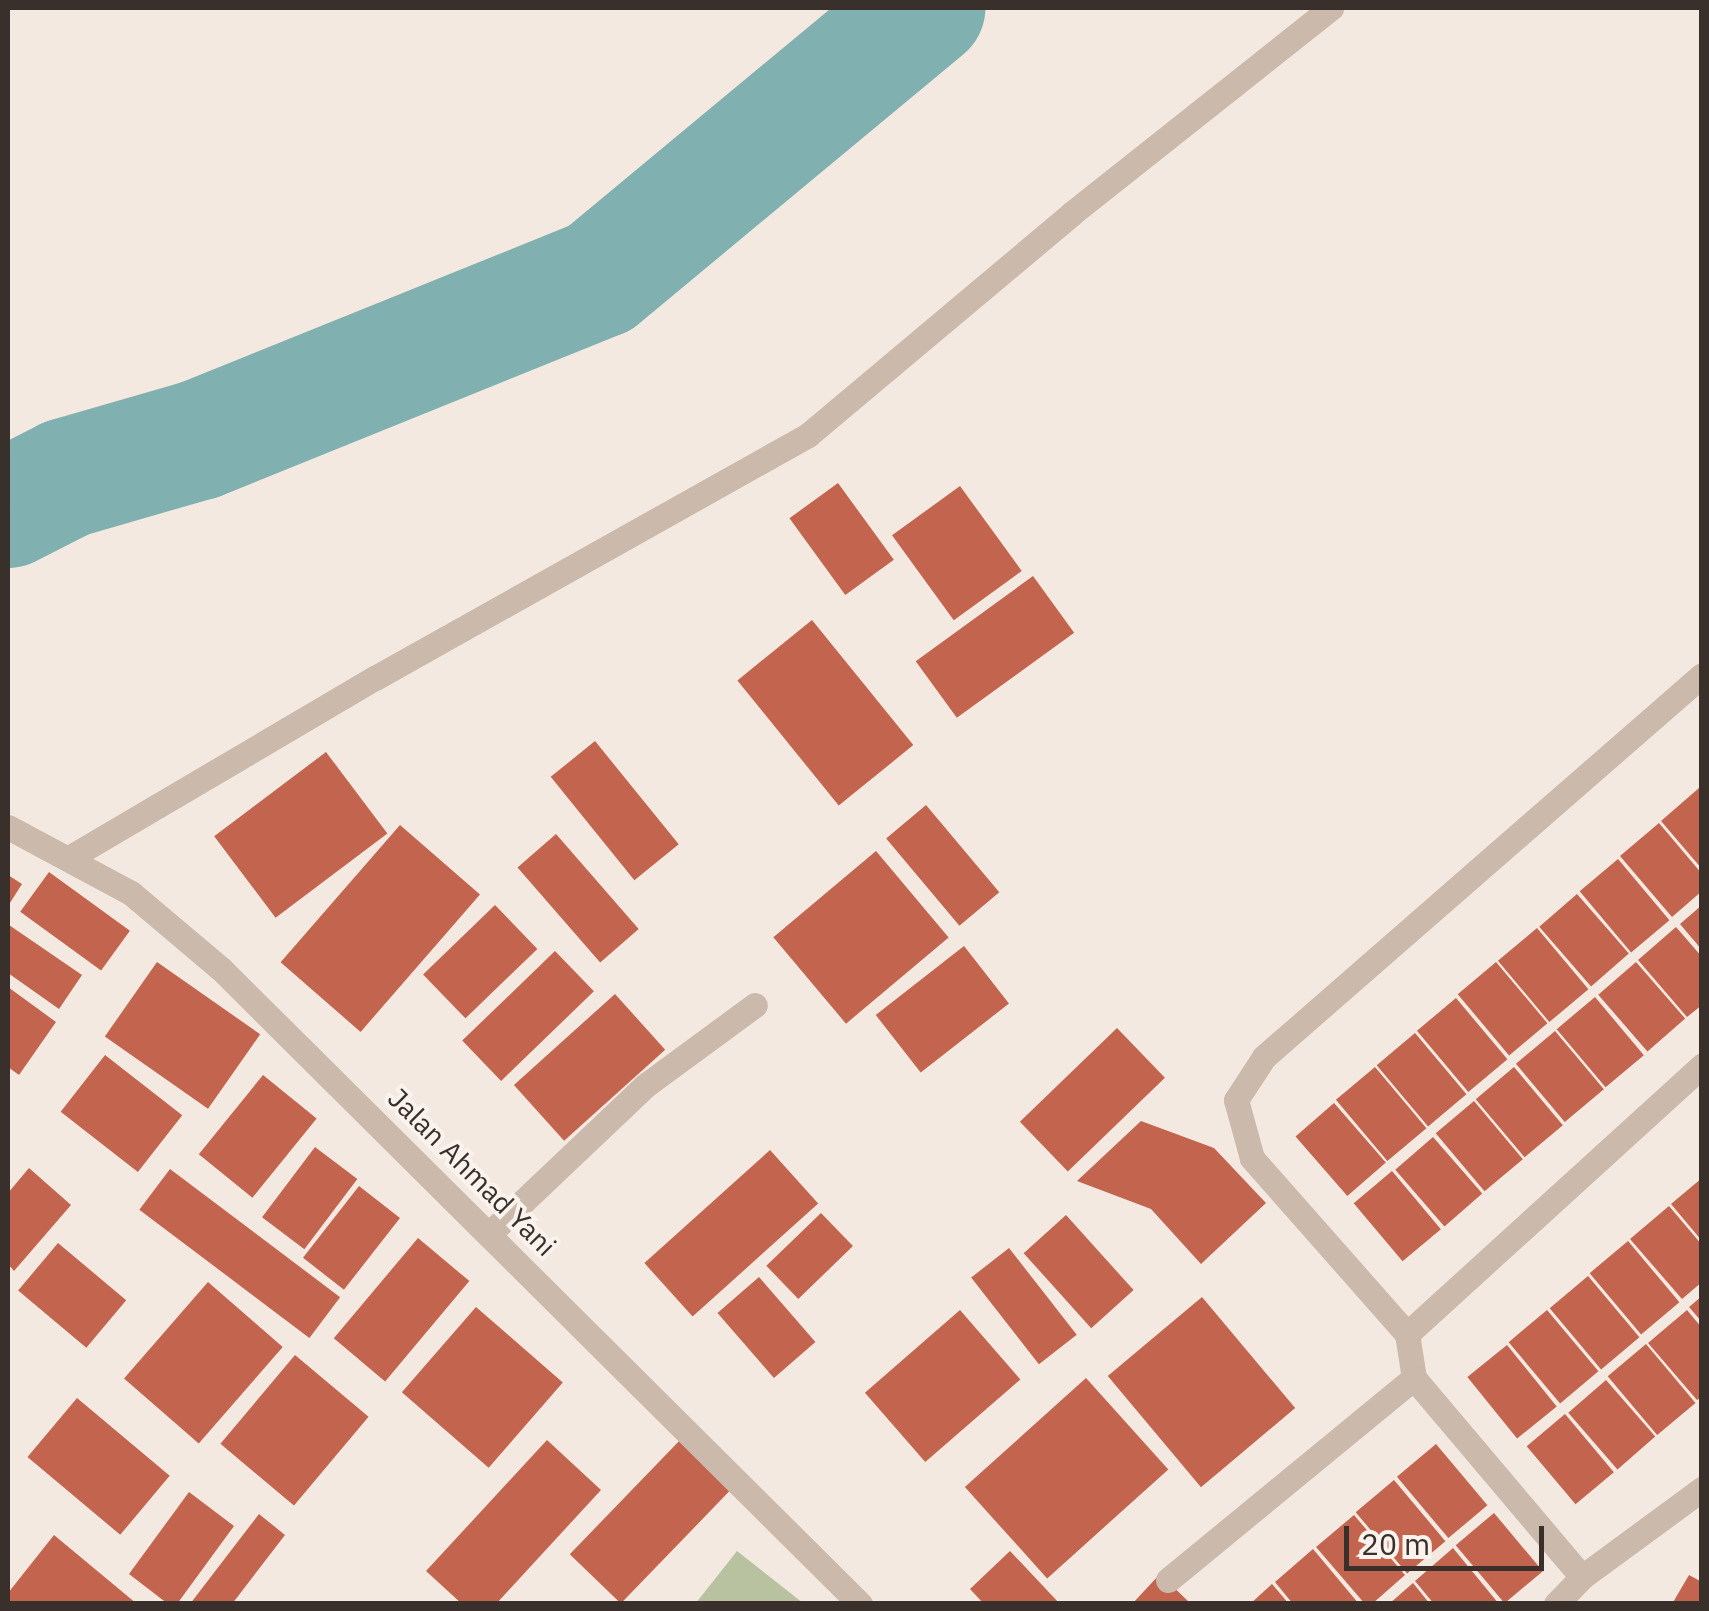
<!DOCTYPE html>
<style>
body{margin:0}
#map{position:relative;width:1709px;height:1611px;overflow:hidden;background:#f3e9e0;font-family:"IBM Plex Sans",sans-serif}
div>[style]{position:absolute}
.green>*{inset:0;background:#b8c2a0}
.river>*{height:120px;margin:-60px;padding:0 60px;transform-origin:60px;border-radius:60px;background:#80b0af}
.building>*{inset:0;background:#c3654e;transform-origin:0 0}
.minor>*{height:25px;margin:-12.5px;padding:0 12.5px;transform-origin:12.5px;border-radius:12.5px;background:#cbb9ac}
span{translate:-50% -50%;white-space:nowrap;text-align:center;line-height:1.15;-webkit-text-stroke:8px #faf3ed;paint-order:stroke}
.street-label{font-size:28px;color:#392f2b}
.frame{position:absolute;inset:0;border:10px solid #392f2b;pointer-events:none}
.scale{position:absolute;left:1344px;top:1526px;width:200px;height:45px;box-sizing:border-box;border:5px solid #392f2b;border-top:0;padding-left:12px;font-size:30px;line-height:35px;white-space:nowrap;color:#392f2b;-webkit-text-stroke:8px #faf3ed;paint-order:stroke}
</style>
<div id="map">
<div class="green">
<i style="clip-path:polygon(737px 1551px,803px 1603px,696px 1603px)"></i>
</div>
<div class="river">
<i style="left:8px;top:508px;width:66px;rotate:-27deg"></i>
<i style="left:67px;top:478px;width:137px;rotate:-16.1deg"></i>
<i style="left:199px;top:440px;width:432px;rotate:-22deg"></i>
<i style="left:600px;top:278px;width:423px;rotate:-39.7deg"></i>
</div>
<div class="building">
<i style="left:838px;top:483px;width:95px;height:60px;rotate:54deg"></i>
<i style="left:960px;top:486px;width:105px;height:84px;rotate:54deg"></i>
<i style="left:1033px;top:576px;width:70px;height:145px;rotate:54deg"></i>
<i style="left:812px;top:620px;width:161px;height:96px;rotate:51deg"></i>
<i style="left:595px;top:741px;width:133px;height:57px;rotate:51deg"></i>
<i style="left:326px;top:752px;width:102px;height:140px;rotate:53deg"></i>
<i style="clip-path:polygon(1699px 788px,1702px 791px,1702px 869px,1661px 821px)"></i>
<i style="left:926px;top:805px;width:114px;height:52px;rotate:50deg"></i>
<i style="clip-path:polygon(1659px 823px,1702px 874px,1702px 891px,1672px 917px,1620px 856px)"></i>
<i style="left:400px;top:825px;width:106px;height:182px;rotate:41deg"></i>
<i style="left:556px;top:834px;width:126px;height:51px;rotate:49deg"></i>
<i style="left:876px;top:851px;width:113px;height:134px;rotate:50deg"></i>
<i style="left:1618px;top:859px;width:80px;height:50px;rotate:50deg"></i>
<i style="left:49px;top:872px;width:100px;height:49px;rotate:36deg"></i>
<i style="clip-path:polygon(8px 875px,22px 884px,8px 906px)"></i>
<i style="left:1577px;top:894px;width:79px;height:50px;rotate:49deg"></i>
<i style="left:495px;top:905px;width:61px;height:100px;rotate:46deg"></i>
<i style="clip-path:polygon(1702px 905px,1702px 950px,1680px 924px)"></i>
<i style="clip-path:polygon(9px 925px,82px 975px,59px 1009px,8px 973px)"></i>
<i style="clip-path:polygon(1676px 927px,1702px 957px,1702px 1005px,1687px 1017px,1638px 960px)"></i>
<i style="left:1537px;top:928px;width:80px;height:51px;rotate:50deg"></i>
<i style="left:964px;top:946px;width:73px;height:112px;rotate:52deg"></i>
<i style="left:555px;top:951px;width:56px;height:129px;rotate:46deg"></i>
<i style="left:157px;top:962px;width:126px;height:91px;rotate:35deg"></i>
<i style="left:1496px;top:962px;width:80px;height:50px;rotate:50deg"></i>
<i style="left:1636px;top:962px;width:75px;height:50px;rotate:49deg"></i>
<i style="clip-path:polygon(8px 987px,56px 1022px,19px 1075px,8px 1067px)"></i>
<i style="left:615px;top:994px;width:75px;height:136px;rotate:48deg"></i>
<i style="left:1595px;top:997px;width:76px;height:50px;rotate:50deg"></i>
<i style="left:1456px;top:998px;width:80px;height:51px;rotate:50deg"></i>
<i style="left:1117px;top:1028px;width:69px;height:135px;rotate:46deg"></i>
<i style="left:1555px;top:1031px;width:76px;height:51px;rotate:50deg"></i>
<i style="left:1415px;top:1033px;width:80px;height:50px;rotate:50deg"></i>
<i style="left:105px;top:1055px;width:98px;height:72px;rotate:38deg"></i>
<i style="left:1375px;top:1067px;width:80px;height:51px;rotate:50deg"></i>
<i style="left:1514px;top:1067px;width:76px;height:50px;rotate:50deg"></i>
<i style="left:263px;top:1075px;width:69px;height:102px;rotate:39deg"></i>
<i style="left:1474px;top:1101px;width:76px;height:50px;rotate:50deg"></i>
<i style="left:1334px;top:1103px;width:79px;height:51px;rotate:49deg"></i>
<i style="clip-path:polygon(1141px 1121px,1214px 1148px,1266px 1203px,1201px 1264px,1151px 1209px,1077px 1181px)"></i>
<i style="left:1433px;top:1137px;width:75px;height:50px;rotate:49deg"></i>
<i style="left:315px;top:1147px;width:53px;height:88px;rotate:37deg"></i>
<i style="left:770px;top:1150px;width:72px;height:169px;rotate:48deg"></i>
<i style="clip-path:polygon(29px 1168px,71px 1205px,14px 1271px,8px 1264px,8px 1193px)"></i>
<i style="left:170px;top:1169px;width:213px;height:51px;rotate:37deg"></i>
<i style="left:1392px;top:1171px;width:76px;height:50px;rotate:50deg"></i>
<i style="clip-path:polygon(1702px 1178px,1702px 1241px,1671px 1204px)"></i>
<i style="left:359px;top:1186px;width:52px;height:91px;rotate:38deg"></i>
<i style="clip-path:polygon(1669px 1206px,1702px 1245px,1702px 1282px,1682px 1299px,1630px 1239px)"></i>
<i style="left:821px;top:1213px;width:46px;height:76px;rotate:46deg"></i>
<i style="left:1066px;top:1215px;width:101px;height:57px;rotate:48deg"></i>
<i style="left:418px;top:1238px;width:67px;height:131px;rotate:40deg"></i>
<i style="left:1628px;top:1241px;width:80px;height:50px;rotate:50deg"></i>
<i style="left:58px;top:1243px;width:89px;height:62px;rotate:40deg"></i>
<i style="left:1009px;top:1248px;width:110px;height:48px;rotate:52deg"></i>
<i style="left:1588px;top:1276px;width:80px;height:50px;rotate:50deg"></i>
<i style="left:759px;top:1277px;width:86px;height:55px;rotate:49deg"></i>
<i style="left:208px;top:1282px;width:99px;height:128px;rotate:41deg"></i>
<i style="clip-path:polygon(1702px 1296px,1702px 1322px,1689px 1307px)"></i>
<i style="left:1202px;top:1297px;width:145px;height:123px;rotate:50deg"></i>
<i style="left:476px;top:1307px;width:115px;height:113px;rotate:41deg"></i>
<i style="left:960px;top:1310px;width:92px;height:126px;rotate:49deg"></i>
<i style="left:1547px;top:1310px;width:80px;height:50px;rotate:50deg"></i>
<i style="clip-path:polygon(1687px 1310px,1702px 1328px,1702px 1397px,1697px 1400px,1648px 1343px)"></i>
<i style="left:1646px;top:1344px;width:77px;height:50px;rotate:50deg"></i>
<i style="left:1507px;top:1345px;width:79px;height:51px;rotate:51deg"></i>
<i style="left:295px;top:1355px;width:96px;height:116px;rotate:40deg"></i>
<i style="left:1086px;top:1378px;width:123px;height:163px;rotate:48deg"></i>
<i style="left:1606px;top:1380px;width:75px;height:50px;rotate:49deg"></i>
<i style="left:77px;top:1398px;width:121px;height:77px;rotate:40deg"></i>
<i style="left:1565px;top:1414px;width:76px;height:50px;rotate:50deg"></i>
<i style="left:683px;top:1437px;width:71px;height:163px;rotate:44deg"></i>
<i style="clip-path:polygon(547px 1440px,601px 1490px,496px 1604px,462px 1604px,426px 1571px)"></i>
<i style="left:1436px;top:1444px;width:80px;height:51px;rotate:50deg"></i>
<i style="left:1394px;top:1480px;width:80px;height:50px;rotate:50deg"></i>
<i style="clip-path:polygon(189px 1492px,234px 1526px,177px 1604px,168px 1604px,129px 1574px)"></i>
<i style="left:1494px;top:1513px;width:76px;height:50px;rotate:50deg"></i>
<i style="clip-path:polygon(259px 1514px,285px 1535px,232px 1604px,190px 1604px)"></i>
<i style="clip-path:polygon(1354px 1515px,1405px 1575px,1372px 1604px,1365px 1604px,1316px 1547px)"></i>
<i style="clip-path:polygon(54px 1535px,137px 1604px,8px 1604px,8px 1593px)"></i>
<i style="clip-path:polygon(1453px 1548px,1499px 1604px,1434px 1604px,1415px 1581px)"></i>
<i style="clip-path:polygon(1313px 1549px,1359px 1604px,1293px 1604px,1275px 1582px)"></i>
<i style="clip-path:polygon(1010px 1551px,1060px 1604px,984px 1604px,970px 1589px)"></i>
<i style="clip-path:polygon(1160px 1574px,1191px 1604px,1132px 1604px)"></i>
<i style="clip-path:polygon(1689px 1575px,1702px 1582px,1702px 1604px,1672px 1604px)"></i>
<i style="clip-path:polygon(1413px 1583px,1430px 1604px,1389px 1604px)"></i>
<i style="clip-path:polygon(1272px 1584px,1289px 1604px,1250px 1604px)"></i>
</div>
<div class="minor">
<i style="left:8px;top:827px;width:140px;rotate:28.2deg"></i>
<i style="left:131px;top:893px;width:118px;rotate:40.2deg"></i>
<i style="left:221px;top:969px;width:901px;rotate:44.82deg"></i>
<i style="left:69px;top:858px;width:355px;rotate:-30.5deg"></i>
<i style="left:375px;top:678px;width:497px;rotate:-29.3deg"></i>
<i style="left:808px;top:435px;width:344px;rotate:-40deg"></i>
<i style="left:1071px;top:214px;width:332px;rotate:-38.4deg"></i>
<i style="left:491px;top:1232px;width:214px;rotate:-43.5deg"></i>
<i style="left:646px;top:1085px;width:135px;rotate:-36.3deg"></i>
<i style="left:1407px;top:1334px;width:399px;rotate:-42.3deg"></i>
<i style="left:1582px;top:1577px;width:260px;rotate:-130.2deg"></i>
<i style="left:1414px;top:1378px;width:45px;rotate:-99deg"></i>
<i style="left:1407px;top:1334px;width:235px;rotate:-131.4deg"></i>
<i style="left:1252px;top:1158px;width:60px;rotate:-105.4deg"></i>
<i style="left:1236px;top:1100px;width:51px;rotate:-56.9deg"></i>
<i style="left:1264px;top:1057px;width:581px;rotate:-41.09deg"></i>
<i style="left:1168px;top:1580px;width:318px;rotate:-39.4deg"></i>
<i style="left:1556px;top:1604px;width:37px;rotate:-46deg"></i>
<i style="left:1582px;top:1577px;width:149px;rotate:-36.3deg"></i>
</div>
<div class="street-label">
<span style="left:472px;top:1172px;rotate:45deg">Jalan Ahmad Yani</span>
</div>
<div class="frame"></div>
<div class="scale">20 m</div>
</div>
